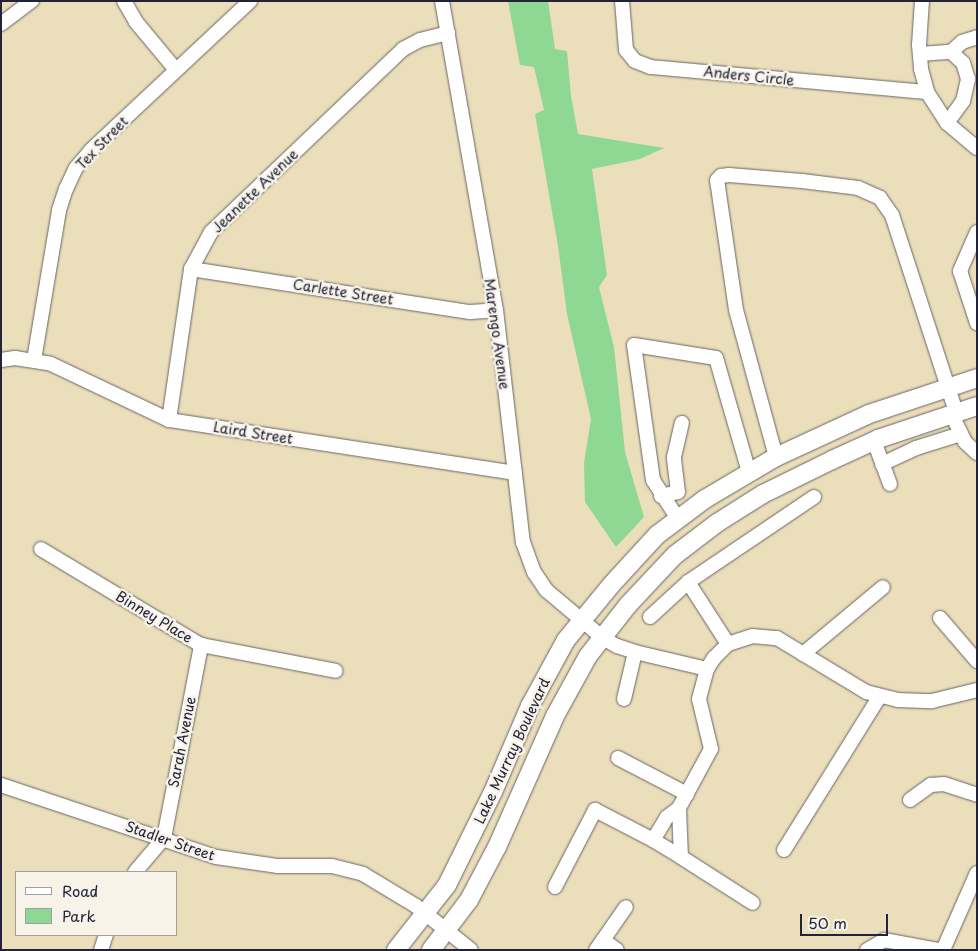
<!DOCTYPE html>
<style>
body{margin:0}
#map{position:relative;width:978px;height:951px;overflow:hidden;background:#ebdeba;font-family:"Playpen Sans",sans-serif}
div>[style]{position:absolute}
.green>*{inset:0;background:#8fd894}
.roads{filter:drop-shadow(0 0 1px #686467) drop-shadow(0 0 1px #686467)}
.minor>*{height:14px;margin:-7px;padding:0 7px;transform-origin:7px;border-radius:7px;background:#fff}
.major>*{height:18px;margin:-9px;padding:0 9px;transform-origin:9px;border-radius:9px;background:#fff}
span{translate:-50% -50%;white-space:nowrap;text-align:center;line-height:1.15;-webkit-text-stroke:5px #f7f3e8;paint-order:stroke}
.street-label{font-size:14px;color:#22223b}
.frame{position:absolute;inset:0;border:2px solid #22223b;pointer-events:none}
.legend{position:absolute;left:15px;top:871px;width:162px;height:65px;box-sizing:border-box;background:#f7f3e8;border:1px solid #a29fa3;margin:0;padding:6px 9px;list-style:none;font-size:15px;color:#22223b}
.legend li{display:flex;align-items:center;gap:10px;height:25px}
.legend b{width:25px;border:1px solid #a29fa3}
.scale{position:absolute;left:800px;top:914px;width:88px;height:22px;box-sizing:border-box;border:2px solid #22223b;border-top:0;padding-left:6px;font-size:15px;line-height:18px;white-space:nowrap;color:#22223b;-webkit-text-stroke:4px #f7f3e8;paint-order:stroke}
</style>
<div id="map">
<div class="green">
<i style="clip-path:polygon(508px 1px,548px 1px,555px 49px,567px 51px,571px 96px,578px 134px,664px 148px,640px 159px,592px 169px,607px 275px,599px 287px,614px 347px,625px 452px,644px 517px,616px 547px,585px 502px,584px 463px,591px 419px,567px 314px,558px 246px,535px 114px,544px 110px,534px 67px,520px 65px)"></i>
</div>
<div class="roads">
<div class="minor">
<i style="left:124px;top:1px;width:24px;rotate:60deg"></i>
<i style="left:136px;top:22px;width:62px;rotate:50.2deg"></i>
<i style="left:442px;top:1px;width:314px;rotate:80.1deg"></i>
<i style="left:496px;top:310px;width:234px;rotate:83.4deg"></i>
<i style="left:523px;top:542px;width:32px;rotate:70deg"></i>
<i style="left:534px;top:572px;width:22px;rotate:56deg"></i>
<i style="left:546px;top:590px;width:75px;rotate:40.1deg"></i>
<i style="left:603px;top:638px;width:16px;rotate:30deg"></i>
<i style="left:617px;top:646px;width:19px;rotate:18deg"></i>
<i style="left:635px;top:652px;width:74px;rotate:13.3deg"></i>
<i style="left:707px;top:669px;width:13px;rotate:-58deg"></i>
<i style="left:714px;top:658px;width:20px;rotate:-45deg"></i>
<i style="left:728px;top:644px;width:25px;rotate:-18deg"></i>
<i style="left:752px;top:636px;width:25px;rotate:5deg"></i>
<i style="left:777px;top:638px;width:104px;rotate:31.2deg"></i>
<i style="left:866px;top:692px;width:32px;rotate:14deg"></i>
<i style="left:897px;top:700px;width:35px;rotate:2deg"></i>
<i style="left:932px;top:701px;width:46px;rotate:-13.7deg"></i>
<i style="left:622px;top:1px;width:49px;rotate:85.3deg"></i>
<i style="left:626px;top:50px;width:14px;rotate:51deg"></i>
<i style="left:635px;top:61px;width:17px;rotate:21deg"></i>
<i style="left:651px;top:67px;width:277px;rotate:5.2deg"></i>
<i style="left:922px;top:1px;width:44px;rotate:93.9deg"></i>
<i style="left:919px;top:45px;width:24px;rotate:85deg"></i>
<i style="left:921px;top:69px;width:24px;rotate:75deg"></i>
<i style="left:927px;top:92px;width:37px;rotate:57deg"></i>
<i style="left:947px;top:123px;width:39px;rotate:40deg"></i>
<i style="left:1px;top:24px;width:39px;rotate:-37deg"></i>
<i style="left:920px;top:54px;width:31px;rotate:-4deg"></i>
<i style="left:951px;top:52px;width:15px;rotate:-42deg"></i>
<i style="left:962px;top:42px;width:16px;rotate:-18deg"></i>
<i style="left:947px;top:123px;width:27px;rotate:-54deg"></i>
<i style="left:963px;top:101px;width:23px;rotate:-77deg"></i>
<i style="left:968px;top:79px;width:17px;rotate:-107deg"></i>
<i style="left:963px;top:63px;width:16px;rotate:-137deg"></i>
<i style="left:977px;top:232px;width:43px;rotate:113.6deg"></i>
<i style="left:960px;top:271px;width:55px;rotate:71.9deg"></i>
<i style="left:191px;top:269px;width:282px;rotate:8.8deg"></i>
<i style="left:470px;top:312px;width:26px;rotate:-4deg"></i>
<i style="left:1px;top:360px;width:14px;rotate:-8deg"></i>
<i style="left:15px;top:358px;width:36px;rotate:9deg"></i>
<i style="left:51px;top:364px;width:131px;rotate:25.4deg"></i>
<i style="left:169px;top:420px;width:350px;rotate:8.7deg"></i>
<i style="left:34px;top:360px;width:152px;rotate:-80.5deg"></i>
<i style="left:59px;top:210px;width:22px;rotate:-72deg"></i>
<i style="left:66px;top:189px;width:23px;rotate:-65deg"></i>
<i style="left:76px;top:168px;width:23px;rotate:-50deg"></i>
<i style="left:91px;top:150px;width:218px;rotate:-43.1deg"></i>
<i style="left:951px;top:413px;width:32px;rotate:64deg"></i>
<i style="left:965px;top:442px;width:16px;rotate:43deg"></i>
<i style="left:169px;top:420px;width:153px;rotate:-81.7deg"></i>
<i style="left:191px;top:269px;width:42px;rotate:-61.6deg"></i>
<i style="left:211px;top:232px;width:265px;rotate:-43.6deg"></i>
<i style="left:403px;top:49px;width:19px;rotate:-28deg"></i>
<i style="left:420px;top:40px;width:29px;rotate:-14deg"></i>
<i style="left:874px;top:441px;width:46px;rotate:69.6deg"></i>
<i style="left:776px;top:457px;width:152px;rotate:-105.2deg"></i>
<i style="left:736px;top:310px;width:131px;rotate:-98.3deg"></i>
<i style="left:717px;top:180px;width:6px;rotate:-45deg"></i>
<i style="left:721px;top:176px;width:8px;rotate:-7deg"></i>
<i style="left:729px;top:175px;width:73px;rotate:4.7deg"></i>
<i style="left:802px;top:181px;width:56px;rotate:7.1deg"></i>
<i style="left:858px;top:188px;width:24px;rotate:24deg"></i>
<i style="left:880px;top:198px;width:21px;rotate:55deg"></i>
<i style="left:892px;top:215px;width:207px;rotate:72deg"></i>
<i style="left:882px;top:464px;width:38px;rotate:-25deg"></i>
<i style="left:916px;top:448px;width:47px;rotate:-17.3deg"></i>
<i style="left:661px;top:496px;width:17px;rotate:-13deg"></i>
<i style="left:678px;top:492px;width:35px;rotate:-97deg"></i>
<i style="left:674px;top:457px;width:35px;rotate:-77deg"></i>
<i style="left:678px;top:519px;width:46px;rotate:-122.7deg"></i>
<i style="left:653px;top:480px;width:136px;rotate:-98deg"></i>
<i style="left:634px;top:345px;width:83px;rotate:9deg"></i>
<i style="left:716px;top:358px;width:119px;rotate:73.9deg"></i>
<i style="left:41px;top:549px;width:187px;rotate:31deg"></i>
<i style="left:201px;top:645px;width:137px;rotate:10.9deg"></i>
<i style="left:688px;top:582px;width:74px;rotate:57.2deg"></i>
<i style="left:650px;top:617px;width:52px;rotate:-42.6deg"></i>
<i style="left:688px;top:582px;width:152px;rotate:-34deg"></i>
<i style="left:940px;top:618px;width:57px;rotate:49.3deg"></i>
<i style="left:803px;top:654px;width:104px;rotate:-39.9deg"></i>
<i style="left:707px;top:669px;width:31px;rotate:105deg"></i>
<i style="left:699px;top:699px;width:51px;rotate:76.5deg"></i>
<i style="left:711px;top:749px;width:67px;rotate:118.5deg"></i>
<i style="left:679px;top:808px;width:49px;rotate:87.7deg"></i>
<i style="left:681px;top:857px;width:85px;rotate:32.6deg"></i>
<i style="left:624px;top:699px;width:48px;rotate:-76.8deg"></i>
<i style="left:618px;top:758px;width:78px;rotate:27.6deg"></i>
<i style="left:1px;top:785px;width:227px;rotate:18.5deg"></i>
<i style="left:216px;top:857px;width:63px;rotate:8.3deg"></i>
<i style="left:278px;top:866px;width:54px"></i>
<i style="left:332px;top:866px;width:32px;rotate:14deg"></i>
<i style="left:363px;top:874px;width:62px;rotate:31.1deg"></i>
<i style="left:416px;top:906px;width:70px;rotate:38.7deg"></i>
<i style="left:910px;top:800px;width:26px;rotate:-36deg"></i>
<i style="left:931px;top:785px;width:13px;rotate:-4deg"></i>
<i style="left:944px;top:784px;width:35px;rotate:18deg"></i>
<i style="left:679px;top:808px;width:15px;rotate:143deg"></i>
<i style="left:667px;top:817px;width:27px;rotate:121deg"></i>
<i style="left:653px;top:840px;width:33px;rotate:31deg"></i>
<i style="left:784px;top:850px;width:181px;rotate:-58.1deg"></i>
<i style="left:135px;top:872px;width:45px;rotate:-49.5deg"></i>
<i style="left:164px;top:838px;width:197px;rotate:-79.1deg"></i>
<i style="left:555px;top:887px;width:87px;rotate:-62.5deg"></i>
<i style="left:595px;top:810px;width:65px;rotate:27.3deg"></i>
<i style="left:603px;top:940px;width:17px;rotate:36deg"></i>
<i style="left:101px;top:950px;width:16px;rotate:-72deg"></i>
<i style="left:596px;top:950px;width:52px;rotate:-55.1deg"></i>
<i style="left:867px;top:950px;width:20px;rotate:-30deg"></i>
<i style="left:884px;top:940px;width:56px;rotate:10.3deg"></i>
<i style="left:943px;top:950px;width:84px;rotate:-66.2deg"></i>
</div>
<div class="major">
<i style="left:396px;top:950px;width:83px;rotate:-51.9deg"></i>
<i style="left:447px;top:885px;width:104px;rotate:-63.7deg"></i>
<i style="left:493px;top:792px;width:94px;rotate:-66.7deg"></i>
<i style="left:530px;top:706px;width:75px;rotate:-61.4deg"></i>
<i style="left:566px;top:640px;width:72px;rotate:-50.6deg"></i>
<i style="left:612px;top:584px;width:67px;rotate:-47.4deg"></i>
<i style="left:657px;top:535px;width:60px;rotate:-36.9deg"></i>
<i style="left:705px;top:499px;width:82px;rotate:-30.6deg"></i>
<i style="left:776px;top:457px;width:102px;rotate:-24.8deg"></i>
<i style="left:869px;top:414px;width:114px;rotate:-18.4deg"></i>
<i style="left:431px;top:950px;width:63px;rotate:-52.8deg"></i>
<i style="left:469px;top:900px;width:60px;rotate:-62.2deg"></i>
<i style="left:497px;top:847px;width:143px;rotate:-66.1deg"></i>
<i style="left:555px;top:716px;width:68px;rotate:-61.2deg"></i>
<i style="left:588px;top:656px;width:65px;rotate:-51.9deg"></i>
<i style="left:628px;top:605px;width:69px;rotate:-46.8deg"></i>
<i style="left:675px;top:555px;width:53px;rotate:-37.3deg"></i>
<i style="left:717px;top:523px;width:54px;rotate:-32.2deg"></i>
<i style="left:763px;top:494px;width:77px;rotate:-26.2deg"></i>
<i style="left:832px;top:460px;width:51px;rotate:-24.5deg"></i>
<i style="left:878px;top:439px;width:104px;rotate:-18.4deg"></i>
</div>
</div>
<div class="street-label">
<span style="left:749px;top:76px;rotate:6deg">Anders Circle</span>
<span style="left:102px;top:143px;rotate:-46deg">Tex Street</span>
<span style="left:255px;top:191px;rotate:-44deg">Jeanette Avenue</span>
<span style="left:343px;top:292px;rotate:9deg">Carlette Street</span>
<span style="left:497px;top:334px;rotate:82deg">Marengo Avenue</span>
<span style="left:253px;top:433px;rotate:9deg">Laird Street</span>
<span style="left:154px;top:617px;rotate:31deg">Binney Place</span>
<span style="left:182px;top:742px;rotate:-79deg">Sarah Avenue</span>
<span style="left:512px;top:751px;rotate:-65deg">Lake Murray Boulevard</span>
<span style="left:170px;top:841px;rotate:19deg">Stadler Street</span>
</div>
<div class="frame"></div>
<ul class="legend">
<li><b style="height:6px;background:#fff"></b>Road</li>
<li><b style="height:14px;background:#8fd894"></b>Park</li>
</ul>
<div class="scale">50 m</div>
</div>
